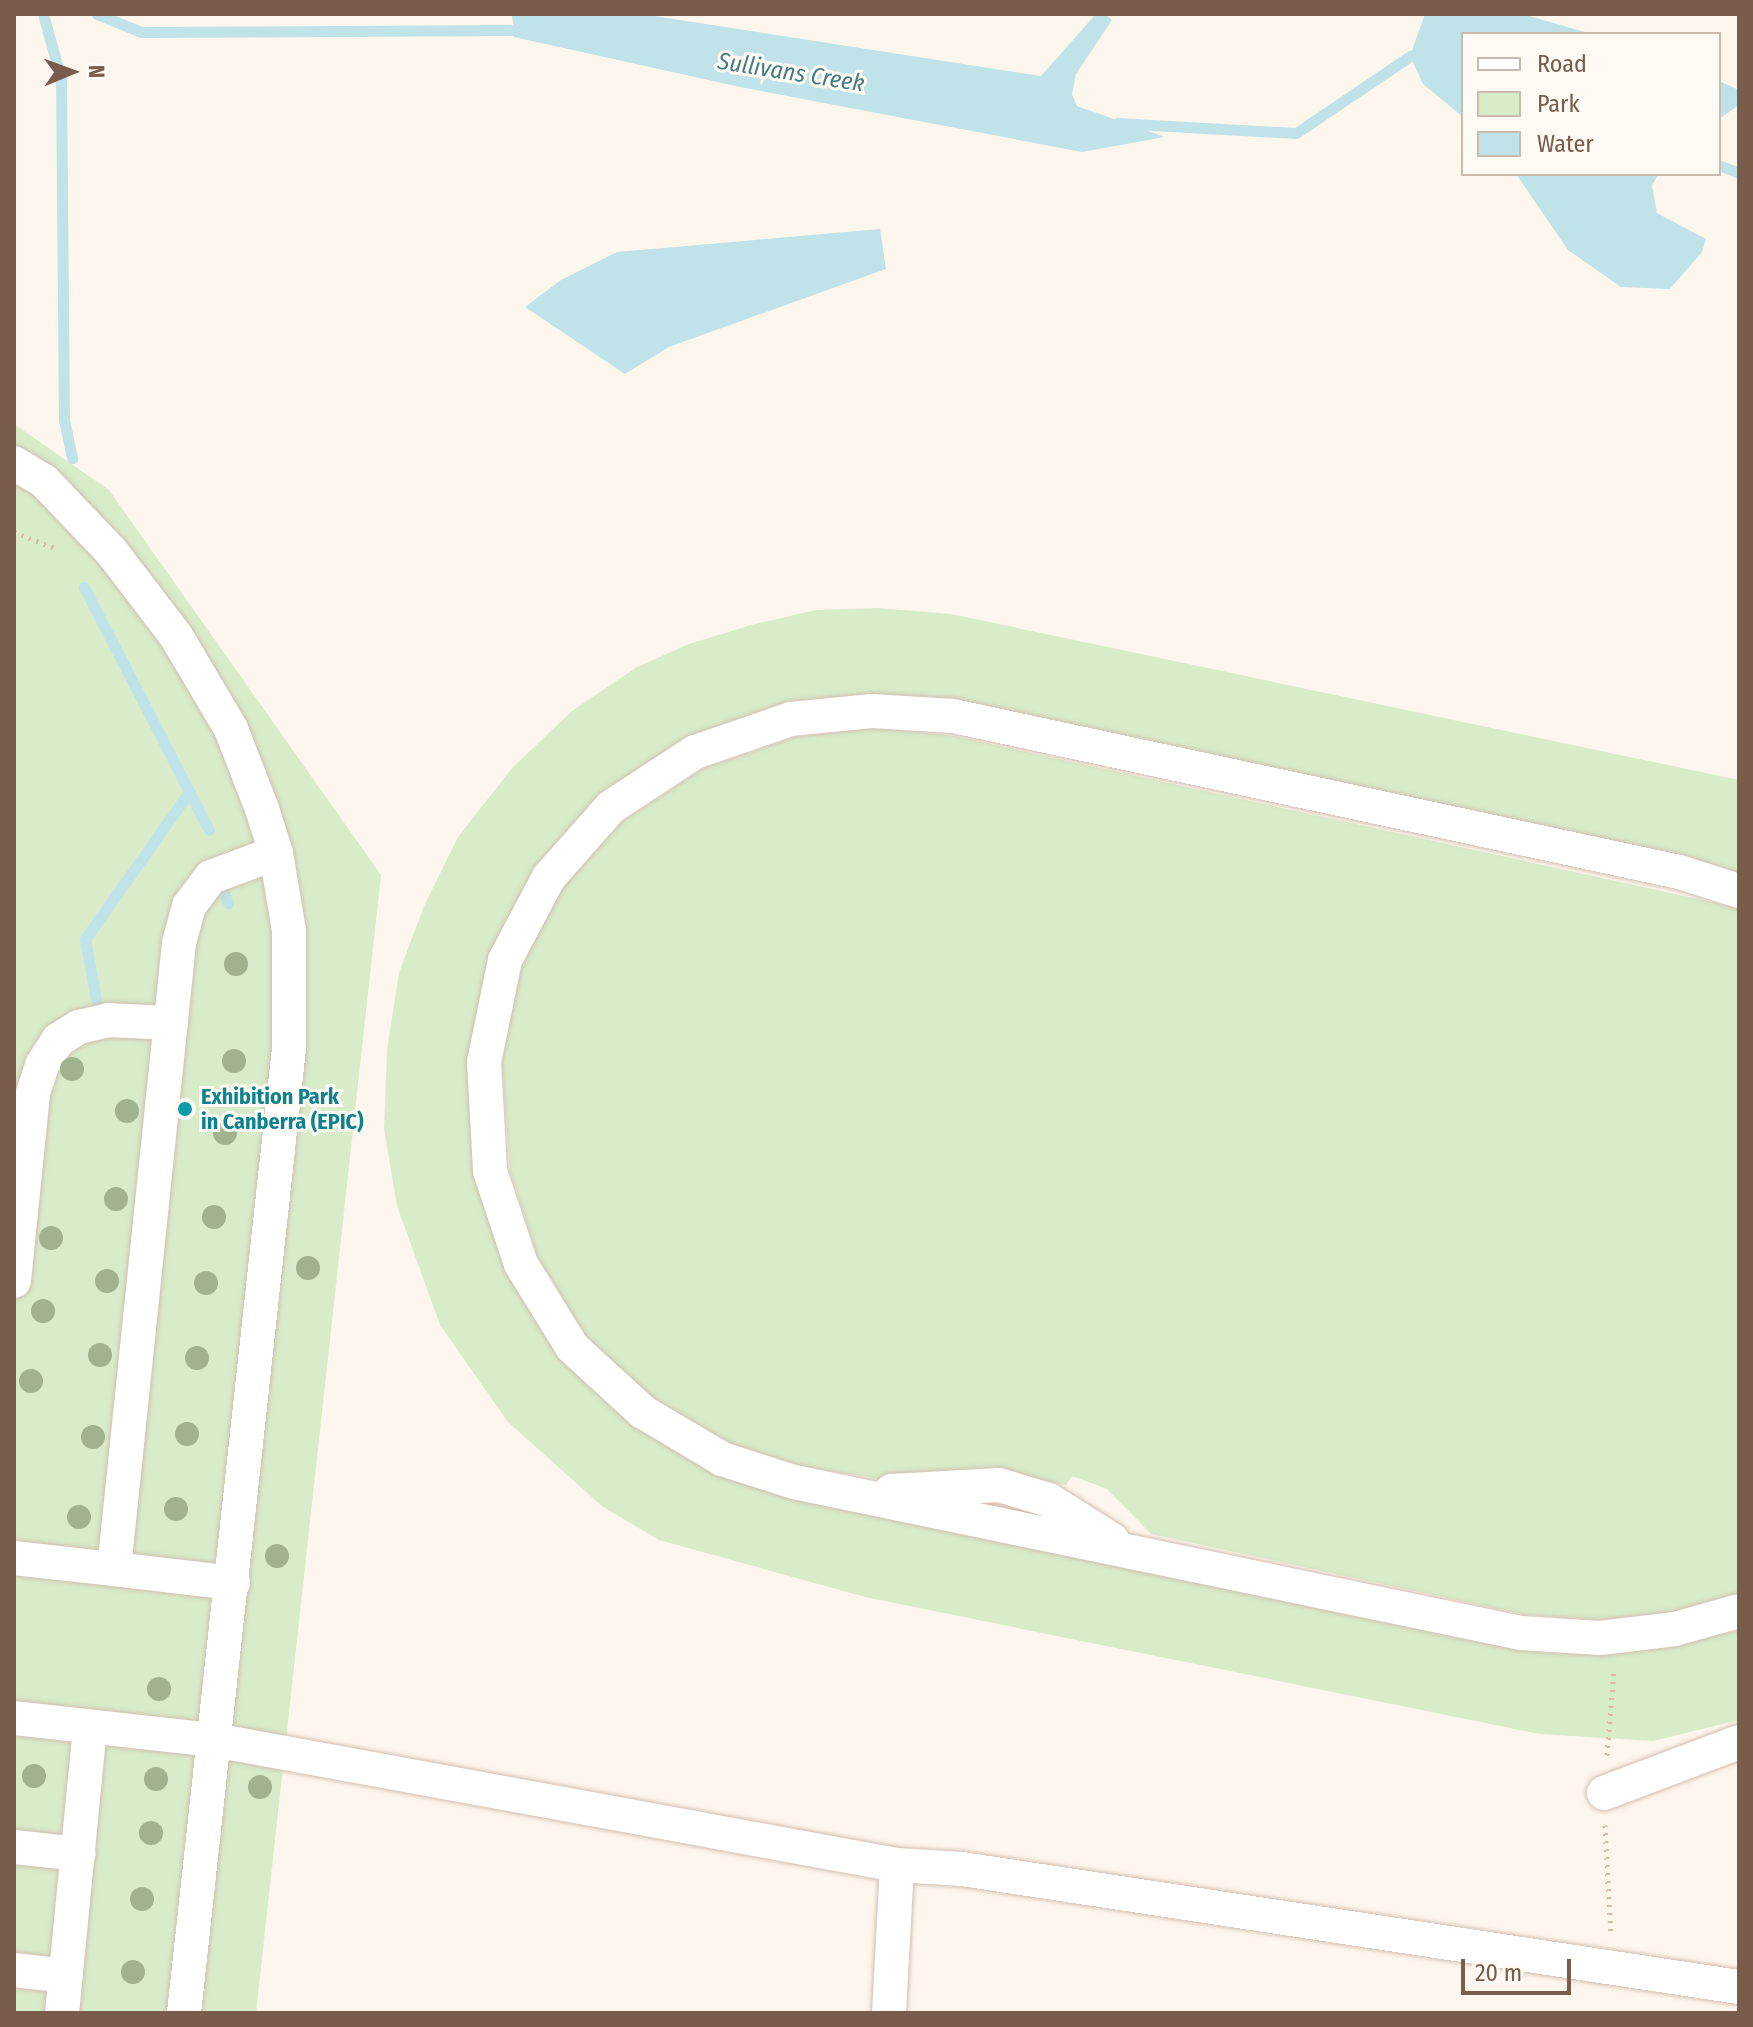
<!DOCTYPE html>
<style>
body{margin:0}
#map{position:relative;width:1753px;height:2027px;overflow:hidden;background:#fdf6ec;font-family:"Fira Sans Condensed",sans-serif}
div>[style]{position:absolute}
.green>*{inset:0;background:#d8ecc9}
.water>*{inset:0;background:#bfe3e8}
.stream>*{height:11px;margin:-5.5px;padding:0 5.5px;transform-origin:5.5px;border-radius:5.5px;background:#bfe3e8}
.path>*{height:5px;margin-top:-2.5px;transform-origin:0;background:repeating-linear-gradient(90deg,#d9b8a5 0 2px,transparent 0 8px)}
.roads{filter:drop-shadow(0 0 2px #d1beb0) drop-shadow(0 0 2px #d1beb0)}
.minor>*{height:34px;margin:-17px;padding:0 17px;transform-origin:17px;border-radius:17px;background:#fff}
.trees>*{width:24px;height:24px;margin:-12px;border-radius:50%;background:#a0b28e}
.dots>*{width:22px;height:22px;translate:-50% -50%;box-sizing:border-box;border:4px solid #fffaf3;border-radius:50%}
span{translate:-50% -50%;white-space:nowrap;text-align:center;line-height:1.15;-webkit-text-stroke:6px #fffaf3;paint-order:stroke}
.culture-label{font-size:22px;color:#0d838f;font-weight:700}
.left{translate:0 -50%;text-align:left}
.water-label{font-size:24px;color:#437c86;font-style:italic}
.frame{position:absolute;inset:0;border:16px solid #7a5c4d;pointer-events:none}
.legend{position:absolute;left:1461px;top:32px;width:260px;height:144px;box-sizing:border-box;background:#fffaf3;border:2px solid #cabbb1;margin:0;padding:10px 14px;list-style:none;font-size:24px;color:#7a5c4d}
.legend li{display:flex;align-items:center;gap:16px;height:40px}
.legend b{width:40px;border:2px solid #cabbb1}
.north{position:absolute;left:32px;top:32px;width:80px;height:80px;-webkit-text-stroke:6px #fffaf3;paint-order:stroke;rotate:89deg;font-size:22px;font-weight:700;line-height:32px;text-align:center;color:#7a5c4d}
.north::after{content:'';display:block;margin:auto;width:28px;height:36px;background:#7a5c4d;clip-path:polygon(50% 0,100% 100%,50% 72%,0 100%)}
.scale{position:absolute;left:1461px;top:1959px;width:110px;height:36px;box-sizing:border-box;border:4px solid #7a5c4d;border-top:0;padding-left:10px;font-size:24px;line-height:28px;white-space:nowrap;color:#7a5c4d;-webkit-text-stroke:6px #fffaf3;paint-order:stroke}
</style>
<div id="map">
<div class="green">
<i style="clip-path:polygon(14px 424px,109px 490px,381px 875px,256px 2013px,14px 2013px)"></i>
<i style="clip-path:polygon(877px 608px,951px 614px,1739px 780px,1739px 875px,873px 696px,789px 701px,688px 737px,601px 795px,537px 869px,473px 1172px,634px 1424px,1520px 1648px,1600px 1655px,1739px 1631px,1739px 1720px,1653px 1741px,1540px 1734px,865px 1597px,659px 1540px,603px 1507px,508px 1422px,440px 1325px,397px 1206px,384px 1129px,387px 1050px,399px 973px,424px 906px,458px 837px,512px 768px,572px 711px,637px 667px,689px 644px,751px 625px,816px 610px)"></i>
<i style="clip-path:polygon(873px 728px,949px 735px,1739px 908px,1739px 1594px,1670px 1613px,1596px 1620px,1522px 1614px,1151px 1534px,1107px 1489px,1072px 1476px,1066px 1485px,979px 1471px,880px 1479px,799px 1466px,728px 1444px,654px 1401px,588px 1339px,538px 1259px,510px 1170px,502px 1064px,520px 963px,562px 885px,622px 822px,702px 769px,795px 737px)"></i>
</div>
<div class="water">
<i style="clip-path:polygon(512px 14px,641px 14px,1041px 76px,1096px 14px,1105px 14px,1112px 20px,1076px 74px,1072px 94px,1077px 106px,1165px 137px,1082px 152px,740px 87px,514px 37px)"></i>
<i style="clip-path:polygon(1425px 14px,1522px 14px,1592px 34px,1463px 34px,1463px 117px,1423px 84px,1410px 56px)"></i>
<i style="clip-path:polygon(1719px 81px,1739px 90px,1739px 105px,1719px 119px)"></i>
<i style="clip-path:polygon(1516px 174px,1658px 174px,1652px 186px,1657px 213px,1706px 239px,1702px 252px,1670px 289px,1621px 287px,1568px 250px)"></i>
<i style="clip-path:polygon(880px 229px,886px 269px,669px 347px,625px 374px,525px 307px,561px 280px,617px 252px)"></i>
</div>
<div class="stream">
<i style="left:43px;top:14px;width:67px;rotate:74.5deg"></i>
<i style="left:61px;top:79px;width:341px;rotate:89.5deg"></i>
<i style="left:64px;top:420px;width:39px;rotate:78deg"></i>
<i style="left:97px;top:14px;width:48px;rotate:22.2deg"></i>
<i style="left:141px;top:32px;width:386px;rotate:-0.3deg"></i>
<i style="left:1117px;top:123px;width:179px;rotate:3.2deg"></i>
<i style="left:1296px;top:133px;width:138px;rotate:-34deg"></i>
<i style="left:1410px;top:56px;width:14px;rotate:-4deg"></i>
<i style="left:1719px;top:165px;width:22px;rotate:22deg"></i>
<i style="left:84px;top:587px;width:273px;rotate:62.8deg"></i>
<i style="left:224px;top:893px;width:11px;rotate:68deg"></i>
<i style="left:96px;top:999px;width:61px;rotate:-100.4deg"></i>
<i style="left:85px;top:939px;width:180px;rotate:-54.7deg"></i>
</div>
<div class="path">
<i style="left:14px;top:532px;width:46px;rotate:21.6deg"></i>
<i style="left:1607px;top:1755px;width:85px;rotate:-85.3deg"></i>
<i style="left:1605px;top:1825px;width:110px;rotate:86.9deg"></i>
</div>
<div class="roads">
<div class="minor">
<i style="left:14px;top:463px;width:35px;rotate:31deg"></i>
<i style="left:44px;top:481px;width:97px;rotate:46.3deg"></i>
<i style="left:111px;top:551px;width:107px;rotate:52.6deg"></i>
<i style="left:176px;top:636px;width:108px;rotate:59.4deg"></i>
<i style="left:231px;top:729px;width:86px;rotate:68.8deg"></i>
<i style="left:262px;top:809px;width:46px;rotate:72.3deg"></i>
<i style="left:276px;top:853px;width:79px;rotate:80.5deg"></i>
<i style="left:289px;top:931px;width:117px;rotate:90deg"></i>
<i style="left:289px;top:1048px;width:971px;rotate:96.21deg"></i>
<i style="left:1739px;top:891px;width:63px;rotate:-162.4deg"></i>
<i style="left:1679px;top:872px;width:743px;rotate:-167.87deg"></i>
<i style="left:953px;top:716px;width:81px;rotate:-176.5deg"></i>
<i style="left:872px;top:711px;width:81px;rotate:174.4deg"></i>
<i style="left:791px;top:719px;width:102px;rotate:161deg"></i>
<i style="left:695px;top:752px;width:100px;rotate:146.8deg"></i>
<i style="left:611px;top:807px;width:94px;rotate:131.5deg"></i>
<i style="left:549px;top:877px;width:94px;rotate:117.9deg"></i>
<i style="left:505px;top:960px;width:104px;rotate:101.6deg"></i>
<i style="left:484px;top:1062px;width:109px;rotate:86.8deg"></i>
<i style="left:490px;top:1171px;width:98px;rotate:71.6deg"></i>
<i style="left:521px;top:1264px;width:97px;rotate:58.4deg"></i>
<i style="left:572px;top:1347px;width:96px;rotate:42.5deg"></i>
<i style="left:643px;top:1412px;width:92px;rotate:30.7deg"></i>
<i style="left:722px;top:1459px;width:76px;rotate:17.7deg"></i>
<i style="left:794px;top:1482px;width:743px;rotate:11.73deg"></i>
<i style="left:1521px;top:1633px;width:79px;rotate:3.6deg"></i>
<i style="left:1600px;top:1638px;width:76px;rotate:-6.8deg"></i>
<i style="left:1675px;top:1629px;width:66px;rotate:-15.7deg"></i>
<i style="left:14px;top:1281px;width:189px;rotate:-84.2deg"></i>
<i style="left:33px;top:1093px;width:29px;rotate:-72deg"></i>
<i style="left:42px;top:1065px;width:30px;rotate:-57deg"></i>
<i style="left:58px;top:1040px;width:25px;rotate:-32deg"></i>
<i style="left:79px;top:1027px;width:31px;rotate:-13deg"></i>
<i style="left:109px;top:1020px;width:62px;rotate:2.8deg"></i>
<i style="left:891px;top:1491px;width:108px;rotate:-3.2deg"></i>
<i style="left:999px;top:1485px;width:52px;rotate:16.7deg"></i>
<i style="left:1049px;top:1500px;width:75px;rotate:32.4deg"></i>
<i style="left:14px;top:1558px;width:101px;rotate:6.3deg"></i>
<i style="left:233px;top:1583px;width:120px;rotate:-173.3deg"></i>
<i style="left:114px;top:1569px;width:629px;rotate:-84.07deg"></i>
<i style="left:179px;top:943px;width:38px;rotate:-75deg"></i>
<i style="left:189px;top:906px;width:36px;rotate:-53deg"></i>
<i style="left:211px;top:877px;width:69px;rotate:-20.3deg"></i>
<i style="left:14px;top:1718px;width:201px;rotate:6.3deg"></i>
<i style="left:214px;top:1740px;width:694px;rotate:10.37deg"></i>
<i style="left:897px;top:1865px;width:65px;rotate:3.5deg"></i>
<i style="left:962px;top:1869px;width:786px;rotate:8.64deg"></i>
<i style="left:1604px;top:1793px;width:144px;rotate:-20.7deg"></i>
<i style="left:14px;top:1847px;width:65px;rotate:6.1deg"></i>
<i style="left:14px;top:1970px;width:52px;rotate:6.6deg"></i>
<i style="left:62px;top:2013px;width:287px;rotate:-84.4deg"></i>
<i style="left:889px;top:2013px;width:148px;rotate:-86.9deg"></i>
</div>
</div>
<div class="trees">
<i style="left:236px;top:964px"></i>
<i style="left:234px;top:1061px"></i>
<i style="left:72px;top:1069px"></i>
<i style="left:127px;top:1111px"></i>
<i style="left:225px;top:1133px"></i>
<i style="left:116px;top:1199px"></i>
<i style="left:214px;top:1217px"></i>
<i style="left:51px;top:1238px"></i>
<i style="left:308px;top:1268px"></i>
<i style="left:107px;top:1281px"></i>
<i style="left:206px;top:1283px"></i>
<i style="left:43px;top:1311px"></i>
<i style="left:100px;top:1355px"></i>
<i style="left:197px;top:1358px"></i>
<i style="left:31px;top:1381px"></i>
<i style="left:187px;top:1434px"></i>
<i style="left:93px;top:1437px"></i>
<i style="left:176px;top:1509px"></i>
<i style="left:79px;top:1517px"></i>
<i style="left:277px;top:1556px"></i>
<i style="left:159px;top:1689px"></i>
<i style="left:34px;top:1776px"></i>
<i style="left:156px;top:1779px"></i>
<i style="left:260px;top:1787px"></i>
<i style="left:151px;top:1833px"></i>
<i style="left:142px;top:1899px"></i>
<i style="left:133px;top:1972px"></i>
</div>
<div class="dots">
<i style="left:185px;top:1109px;background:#0f9aa8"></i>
</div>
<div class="culture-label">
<span class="left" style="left:201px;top:1109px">Exhibition Park<br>in Canberra (EPIC)</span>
</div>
<div class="water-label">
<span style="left:791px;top:73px;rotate:9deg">Sullivans Creek</span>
</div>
<div class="frame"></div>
<ul class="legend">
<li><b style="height:10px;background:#fff"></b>Road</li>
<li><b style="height:22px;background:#d8ecc9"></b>Park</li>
<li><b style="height:22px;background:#bfe3e8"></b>Water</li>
</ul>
<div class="north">N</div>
<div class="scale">20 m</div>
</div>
